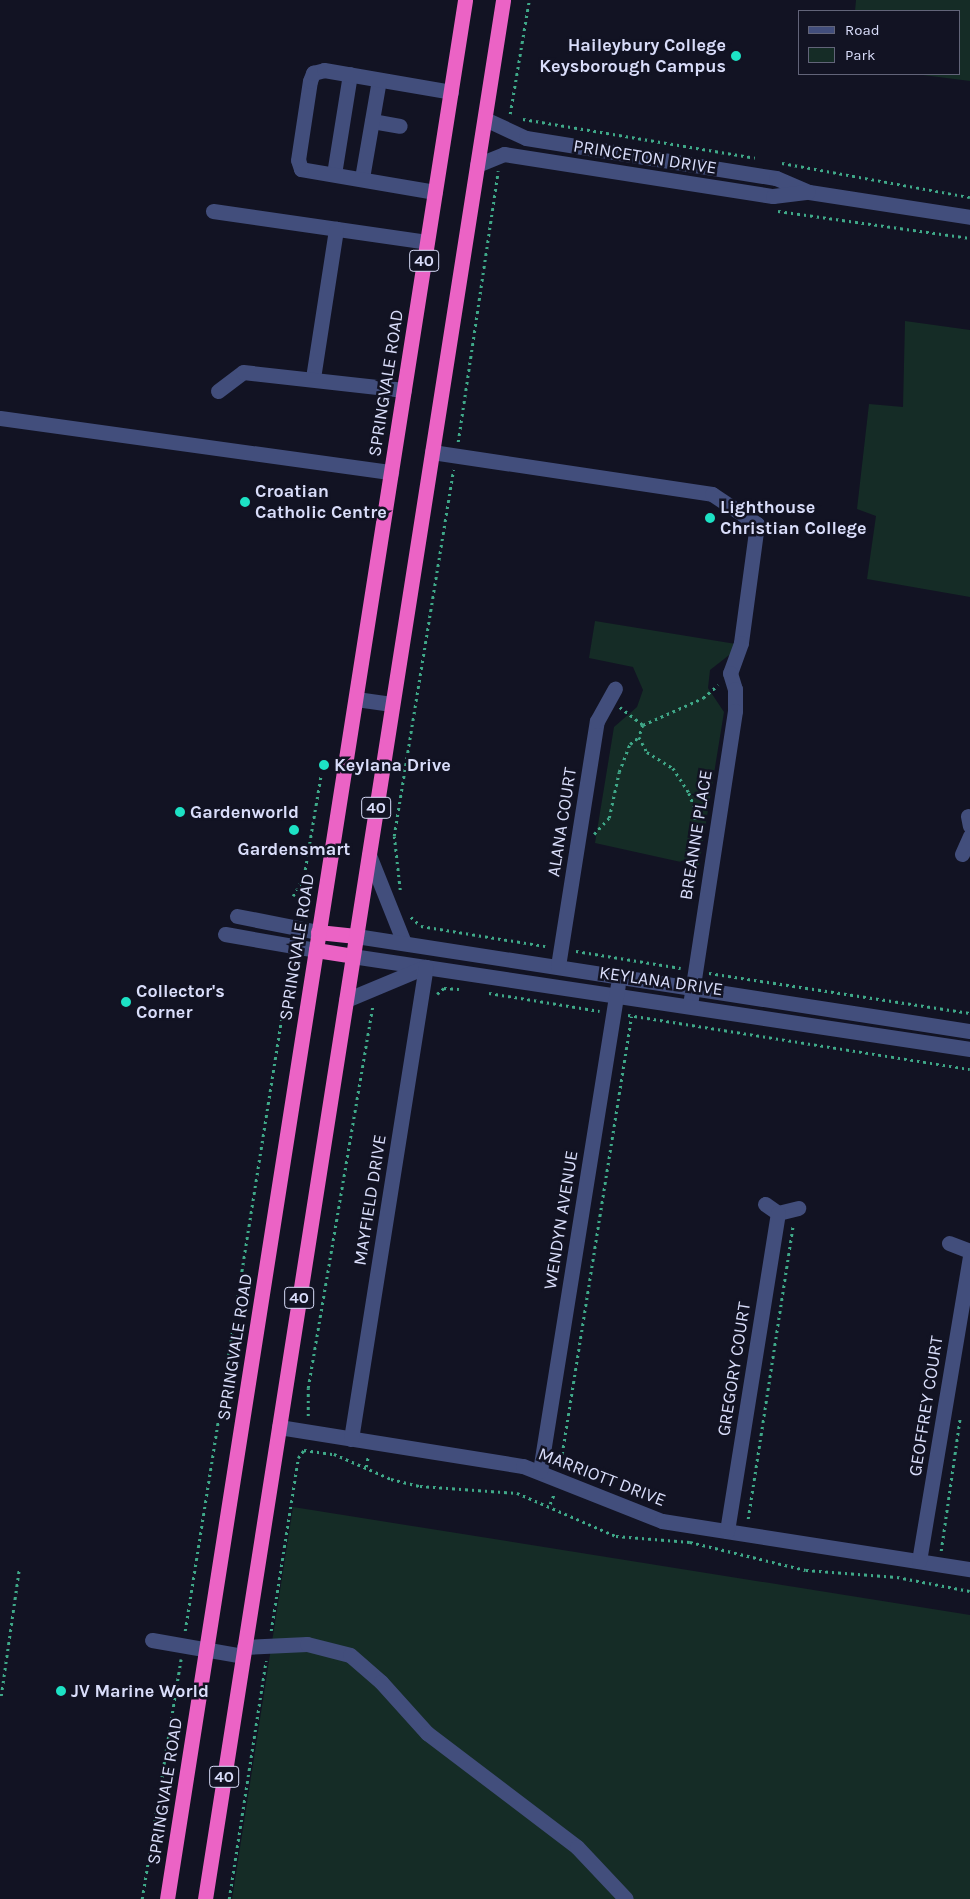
<!DOCTYPE html>
<style>
body{margin:0}
#map{position:relative;width:970px;height:1899px;overflow:hidden;background:#121323;font-family:Karla,sans-serif}
div>[style]{position:absolute}
.green>*{inset:0;background:#152c26}
.path>*{height:2.5px;margin-top:-1.25px;transform-origin:0;background:repeating-linear-gradient(90deg,#3fa888 0 2.5px,transparent 0 6.5px)}
.minor>*{height:15px;margin:-7.5px;padding:0 7.5px;transform-origin:7.5px;border-radius:7.5px;background:#424e7c}
.highway>*{height:15px;margin:-7.5px;padding:0 7.5px;transform-origin:7.5px;border-radius:7.5px;background:#eb63c5}
.dots>*{width:14px;height:14px;translate:-50% -50%;box-sizing:border-box;border:2px solid #121323;border-radius:50%}
span{translate:-50% -50%;white-space:nowrap;text-align:center;line-height:1.15;-webkit-text-stroke:5px #121323;paint-order:stroke}
.shield-label span{padding:1px 4px;background:#121323;border:1px solid;border-radius:4px;-webkit-text-stroke-width:0}
.shield-label{font-size:16px;color:#d9ddfa;font-weight:700}
.poi-label{font-size:18px;color:#d9ddfa;font-weight:700}
.right{translate:-100% -50%;text-align:right}
.left{translate:0 -50%;text-align:left}
.street-label{font-size:18px;color:#d9ddfa}
.legend{position:absolute;left:798px;top:10px;width:162px;height:65px;box-sizing:border-box;background:#121323;border:1px solid #626479;margin:0;padding:6px 9px;list-style:none;font-size:15px;color:#d9ddfa}
.legend li{display:flex;align-items:center;gap:10px;height:25px}
.legend b{width:25px;border:1px solid #626479}
</style>
<div id="map">
<div class="green">
<i style="clip-path:polygon(856px 0,970px 0,970px 81px,915px 74px,959px 74px,959px 11px,855px 11px)"></i>
<i style="clip-path:polygon(905px 321px,970px 330px,970px 597px,867px 579px,876px 516px,857px 509px,869px 404px,903px 407px)"></i>
<i style="clip-path:polygon(595px 621px,742px 645px,710px 670px,708px 688px,724px 712px,699px 866px,595px 843px,614px 727px,637px 707px,643px 690px,633px 667px,589px 658px)"></i>
<i style="clip-path:polygon(293px 1507px,970px 1615px,970px 1899px,232px 1899px)"></i>
</div>
<div class="path">
<i style="left:510px;top:114px;width:116px;rotate:-80.5deg"></i>
<i style="left:523px;top:119px;width:235px;rotate:9.5deg"></i>
<i style="left:782px;top:163px;width:191px;rotate:10.3deg"></i>
<i style="left:778px;top:211px;width:194px;rotate:8deg"></i>
<i style="left:458px;top:442px;width:274px;rotate:-81.6deg"></i>
<i style="left:620px;top:707px;width:29px;rotate:38deg"></i>
<i style="left:643px;top:725px;width:13px;rotate:108deg"></i>
<i style="left:639px;top:737px;width:17px;rotate:62deg"></i>
<i style="left:647px;top:752px;width:31px;rotate:32deg"></i>
<i style="left:673px;top:768px;width:30px;rotate:57deg"></i>
<i style="left:689px;top:793px;width:19px;rotate:69deg"></i>
<i style="left:696px;top:811px;width:26px;rotate:94deg"></i>
<i style="left:694px;top:837px;width:9px;rotate:41deg"></i>
<i style="left:643px;top:725px;width:66px;rotate:-24.2deg"></i>
<i style="left:703px;top:698px;width:20px;rotate:-41deg"></i>
<i style="left:594px;top:834px;width:22px;rotate:-47deg"></i>
<i style="left:609px;top:818px;width:47px;rotate:-77.7deg"></i>
<i style="left:619px;top:772px;width:30px;rotate:-69deg"></i>
<i style="left:630px;top:744px;width:11px;rotate:-38deg"></i>
<i style="left:400px;top:890px;width:54px;rotate:-96.3deg"></i>
<i style="left:394px;top:836px;width:371px;rotate:-80.8deg"></i>
<i style="left:293px;top:896px;width:23px;rotate:-61deg"></i>
<i style="left:304px;top:876px;width:103px;rotate:-80.5deg"></i>
<i style="left:411px;top:917px;width:13px;rotate:42deg"></i>
<i style="left:421px;top:926px;width:126px;rotate:9.2deg"></i>
<i style="left:576px;top:951px;width:106px;rotate:9.2deg"></i>
<i style="left:709px;top:973px;width:264px;rotate:8.7deg"></i>
<i style="left:489px;top:993px;width:112px;rotate:9.2deg"></i>
<i style="left:437px;top:994px;width:9px;rotate:-41deg"></i>
<i style="left:444px;top:988px;width:15px;rotate:4deg"></i>
<i style="left:628px;top:1015px;width:346px;rotate:9deg"></i>
<i style="left:308px;top:1416px;width:28px;rotate:-90deg"></i>
<i style="left:308px;top:1388px;width:388px;rotate:-80.4deg"></i>
<i style="left:366px;top:1467px;width:10px;rotate:-79deg"></i>
<i style="left:565px;top:1468px;width:14px;rotate:-102deg"></i>
<i style="left:562px;top:1454px;width:443px;rotate:-81deg"></i>
<i style="left:550px;top:1504px;width:11px;rotate:-68deg"></i>
<i style="left:748px;top:1519px;width:297px;rotate:-81.3deg"></i>
<i style="left:941px;top:1551px;width:134px;rotate:-81.9deg"></i>
<i style="left:185px;top:1631px;width:675px;rotate:-81.05deg"></i>
<i style="left:271px;top:1631px;width:175px;rotate:-81.1deg"></i>
<i style="left:298px;top:1458px;width:10px;rotate:-53deg"></i>
<i style="left:304px;top:1450px;width:30px;rotate:8deg"></i>
<i style="left:334px;top:1454px;width:62px;rotate:23.7deg"></i>
<i style="left:391px;top:1479px;width:30px;rotate:14deg"></i>
<i style="left:420px;top:1486px;width:97px;rotate:4.1deg"></i>
<i style="left:517px;top:1493px;width:108px;rotate:23.5deg"></i>
<i style="left:616px;top:1536px;width:74px;rotate:4.6deg"></i>
<i style="left:690px;top:1542px;width:119px;rotate:13.6deg"></i>
<i style="left:806px;top:1570px;width:91px;rotate:4.4deg"></i>
<i style="left:897px;top:1577px;width:74px;rotate:10.9deg"></i>
<i style="left:1px;top:1696px;width:128px;rotate:-81.9deg"></i>
<i style="left:142px;top:1899px;width:243px;rotate:-80.8deg"></i>
<i style="left:229px;top:1899px;width:241px;rotate:-81.2deg"></i>
</div>
<div class="minor">
<i style="left:485px;top:119px;width:45px;rotate:24.9deg"></i>
<i style="left:526px;top:138px;width:253px;rotate:9.1deg"></i>
<i style="left:776px;top:178px;width:36px;rotate:23deg"></i>
<i style="left:809px;top:192px;width:163px;rotate:8.8deg"></i>
<i style="left:372px;top:121px;width:28px;rotate:10deg"></i>
<i style="left:477px;top:165px;width:29px;rotate:-22deg"></i>
<i style="left:504px;top:154px;width:272px;rotate:8.9deg"></i>
<i style="left:773px;top:196px;width:35px;rotate:-7deg"></i>
<i style="left:334px;top:174px;width:101px;rotate:-80.9deg"></i>
<i style="left:362px;top:178px;width:99px;rotate:-80.2deg"></i>
<i style="left:435px;top:192px;width:136px;rotate:-170.3deg"></i>
<i style="left:301px;top:169px;width:9px;rotate:-108deg"></i>
<i style="left:298px;top:160px;width:80px;rotate:-81.4deg"></i>
<i style="left:310px;top:81px;width:9px;rotate:-69deg"></i>
<i style="left:313px;top:73px;width:11px;rotate:-15deg"></i>
<i style="left:324px;top:70px;width:129px;rotate:9.8deg"></i>
<i style="left:213px;top:211px;width:216px;rotate:8.2deg"></i>
<i style="left:313px;top:378px;width:151px;rotate:-81.2deg"></i>
<i style="left:218px;top:391px;width:31px;rotate:-37deg"></i>
<i style="left:243px;top:372px;width:162px;rotate:6.4deg"></i>
<i style="left:0;top:418px;width:395px;rotate:7.9deg"></i>
<i style="left:432px;top:452px;width:283px;rotate:8.5deg"></i>
<i style="left:712px;top:494px;width:54px;rotate:33.7deg"></i>
<i style="left:757px;top:524px;width:120px;rotate:97.7deg"></i>
<i style="left:741px;top:643px;width:32px;rotate:110deg"></i>
<i style="left:730px;top:673px;width:17px;rotate:73deg"></i>
<i style="left:735px;top:689px;width:22px;rotate:90deg"></i>
<i style="left:735px;top:711px;width:296px;rotate:98.7deg"></i>
<i style="left:356px;top:699px;width:36px;rotate:8deg"></i>
<i style="left:968px;top:816px;width:10px;rotate:79deg"></i>
<i style="left:962px;top:854px;width:20px;rotate:-66deg"></i>
<i style="left:369px;top:855px;width:92px;rotate:68.2deg"></i>
<i style="left:237px;top:916px;width:83px;rotate:11.2deg"></i>
<i style="left:225px;top:934px;width:92px;rotate:10deg"></i>
<i style="left:356px;top:936px;width:621px;rotate:8.8deg"></i>
<i style="left:352px;top:956px;width:625px;rotate:8.56deg"></i>
<i style="left:558px;top:966px;width:248px;rotate:-81deg"></i>
<i style="left:597px;top:721px;width:37px;rotate:-61deg"></i>
<i style="left:346px;top:1000px;width:86px;rotate:-22.7deg"></i>
<i style="left:765px;top:1204px;width:16px;rotate:35deg"></i>
<i style="left:778px;top:1213px;width:21px;rotate:-14deg"></i>
<i style="left:949px;top:1243px;width:22px;rotate:21deg"></i>
<i style="left:279px;top:1427px;width:247px;rotate:9.1deg"></i>
<i style="left:523px;top:1466px;width:149px;rotate:21.6deg"></i>
<i style="left:662px;top:1521px;width:312px;rotate:8.9deg"></i>
<i style="left:351px;top:1439px;width:478px;rotate:-81deg"></i>
<i style="left:540px;top:1471px;width:491px;rotate:-80.9deg"></i>
<i style="left:727px;top:1531px;width:322px;rotate:-80.9deg"></i>
<i style="left:919px;top:1561px;width:309px;rotate:-80.5deg"></i>
<i style="left:152px;top:1640px;width:92px;rotate:10deg"></i>
<i style="left:244px;top:1647px;width:63px;rotate:-2.7deg"></i>
<i style="left:307px;top:1644px;width:44px;rotate:14.3deg"></i>
<i style="left:350px;top:1655px;width:41px;rotate:41.1deg"></i>
<i style="left:381px;top:1682px;width:69px;rotate:48deg"></i>
<i style="left:427px;top:1733px;width:188px;rotate:37.2deg"></i>
<i style="left:577px;top:1847px;width:71px;rotate:46.7deg"></i>
</div>
<div class="highway">
<i style="left:318px;top:932px;width:38px;rotate:6deg"></i>
<i style="left:316px;top:950px;width:36px;rotate:9deg"></i>
<i style="left:167px;top:1899px;width:1922px;rotate:-81.08deg"></i>
<i style="left:205px;top:1899px;width:1922px;rotate:-81.08deg"></i>
</div>
<div class="dots">
<i style="left:736px;top:56px;background:#1de2c5"></i>
<i style="left:245px;top:502px;background:#1de2c5"></i>
<i style="left:710px;top:518px;background:#1de2c5"></i>
<i style="left:324px;top:765px;background:#1de2c5"></i>
<i style="left:180px;top:812px;background:#1de2c5"></i>
<i style="left:294px;top:830px;background:#1de2c5"></i>
<i style="left:126px;top:1002px;background:#1de2c5"></i>
<i style="left:61px;top:1691px;background:#1de2c5"></i>
</div>
<div class="shield-label">
<span style="left:424px;top:261px">40</span>
<span style="left:376px;top:808px">40</span>
<span style="left:299px;top:1298px">40</span>
<span style="left:224px;top:1777px">40</span>
</div>
<div class="poi-label">
<span class="right" style="left:726px;top:56px">Haileybury College<br>Keysborough Campus</span>
<span class="left" style="left:255px;top:502px">Croatian<br>Catholic Centre</span>
<span class="left" style="left:720px;top:518px">Lighthouse<br>Christian College</span>
<span class="left" style="left:334px;top:765px">Keylana Drive</span>
<span class="left" style="left:190px;top:812px">Gardenworld</span>
<span style="left:294px;top:849px">Gardensmart</span>
<span class="left" style="left:136px;top:1002px">Collector's<br>Corner</span>
<span class="left" style="left:71px;top:1691px">JV Marine World</span>
</div>
<div class="street-label">
<span style="left:645px;top:157px;rotate:9deg">PRINCETON DRIVE</span>
<span style="left:386px;top:383px;rotate:-81deg">SPRINGVALE ROAD</span>
<span style="left:562px;top:822px;rotate:-81deg">ALANA COURT</span>
<span style="left:696px;top:835px;rotate:-81deg">BREANNE PLACE</span>
<span style="left:297px;top:947px;rotate:-81deg">SPRINGVALE ROAD</span>
<span style="left:661px;top:981px;rotate:8deg">KEYLANA DRIVE</span>
<span style="left:370px;top:1200px;rotate:-81deg">MAYFIELD DRIVE</span>
<span style="left:561px;top:1220px;rotate:-81deg">WENDYN AVENUE</span>
<span style="left:235px;top:1347px;rotate:-81deg">SPRINGVALE ROAD</span>
<span style="left:734px;top:1369px;rotate:-81deg">GREGORY COURT</span>
<span style="left:926px;top:1406px;rotate:-81deg">GEOFFREY COURT</span>
<span style="left:602px;top:1477px;rotate:21deg">MARRIOTT DRIVE</span>
<span style="left:165px;top:1791px;rotate:-81deg">SPRINGVALE ROAD</span>
</div>
<ul class="legend">
<li><b style="height:6px;background:#424e7c"></b>Road</li>
<li><b style="height:14px;background:#152c26"></b>Park</li>
</ul>
</div>
